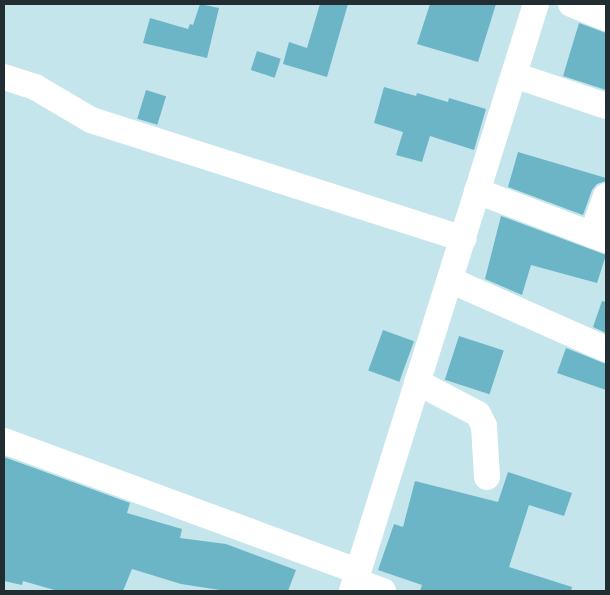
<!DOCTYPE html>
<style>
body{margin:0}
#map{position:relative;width:610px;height:595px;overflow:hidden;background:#c5e5ed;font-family:Figtree,sans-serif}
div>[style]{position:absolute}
.building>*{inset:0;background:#6bb5c6;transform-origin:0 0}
.street>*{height:26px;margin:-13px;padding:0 13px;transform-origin:13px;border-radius:13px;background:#fff}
span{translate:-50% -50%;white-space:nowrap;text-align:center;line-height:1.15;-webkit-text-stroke:4px #d2f2fa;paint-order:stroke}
.frame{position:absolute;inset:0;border:5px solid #212d30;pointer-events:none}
</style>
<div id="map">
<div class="building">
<i style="clip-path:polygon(200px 4px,219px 8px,207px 58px,143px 43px,150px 18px,188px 29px,190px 24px,193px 25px)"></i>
<i style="clip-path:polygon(320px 4px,348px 4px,327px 77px,283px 64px,289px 42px,307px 48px)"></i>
<i style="clip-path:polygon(430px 4px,496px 4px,478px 62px,417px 44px)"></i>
<i style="clip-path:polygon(579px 23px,606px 33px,606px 90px,563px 76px)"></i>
<i style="left:257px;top:51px;width:25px;height:20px;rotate:18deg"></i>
<i style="clip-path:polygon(384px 87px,416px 96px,417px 93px,448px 102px,449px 98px,486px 109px,474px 150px,430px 136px,422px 162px,396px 155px,403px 132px,374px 123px)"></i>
<i style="left:146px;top:90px;width:21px;height:30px;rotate:17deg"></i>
<i style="clip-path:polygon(518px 152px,606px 178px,606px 181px,597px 184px,592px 190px,583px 215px,508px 187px)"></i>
<i style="clip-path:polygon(501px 216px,606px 255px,597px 283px,531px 265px,522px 295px,485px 279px)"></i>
<i style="clip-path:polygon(602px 301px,606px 302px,606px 333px,593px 327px)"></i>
<i style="left:383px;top:330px;width:33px;height:43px;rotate:20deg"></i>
<i style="left:459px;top:336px;width:47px;height:46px;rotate:18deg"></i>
<i style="clip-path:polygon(566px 348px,606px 364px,606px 390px,557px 373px)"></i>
<i style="clip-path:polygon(4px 457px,130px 503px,127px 513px,182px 529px,180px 538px,226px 544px,296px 570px,288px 591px,226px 591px,181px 584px,132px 569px,123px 591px,58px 591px,23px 581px,22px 585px,4px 581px)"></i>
<i style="clip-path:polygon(508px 472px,572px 493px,564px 516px,529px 505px,509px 567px,572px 587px,571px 591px,420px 591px,422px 585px,378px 570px,394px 524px,403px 527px,415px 481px,498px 502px)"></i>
</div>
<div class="street">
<i style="left:571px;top:4px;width:38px;rotate:22deg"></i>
<i style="left:514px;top:75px;width:97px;rotate:18.6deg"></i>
<i style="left:4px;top:77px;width:33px;rotate:18deg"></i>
<i style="left:35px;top:87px;width:65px;rotate:30.5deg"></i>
<i style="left:91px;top:120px;width:391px;rotate:17.7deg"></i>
<i style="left:477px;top:191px;width:138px;rotate:20.8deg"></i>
<i style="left:592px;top:235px;width:41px;rotate:-70.3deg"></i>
<i style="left:450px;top:280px;width:171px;rotate:23.9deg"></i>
<i style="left:417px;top:382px;width:69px;rotate:27.7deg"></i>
<i style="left:478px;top:414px;width:13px;rotate:63deg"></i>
<i style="left:484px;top:426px;width:51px;rotate:86.6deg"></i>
<i style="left:4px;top:441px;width:376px;rotate:20.2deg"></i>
<i style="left:355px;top:581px;width:30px;rotate:20deg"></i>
<i style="left:352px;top:591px;width:615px;rotate:-72.6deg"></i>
</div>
<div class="frame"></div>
</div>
